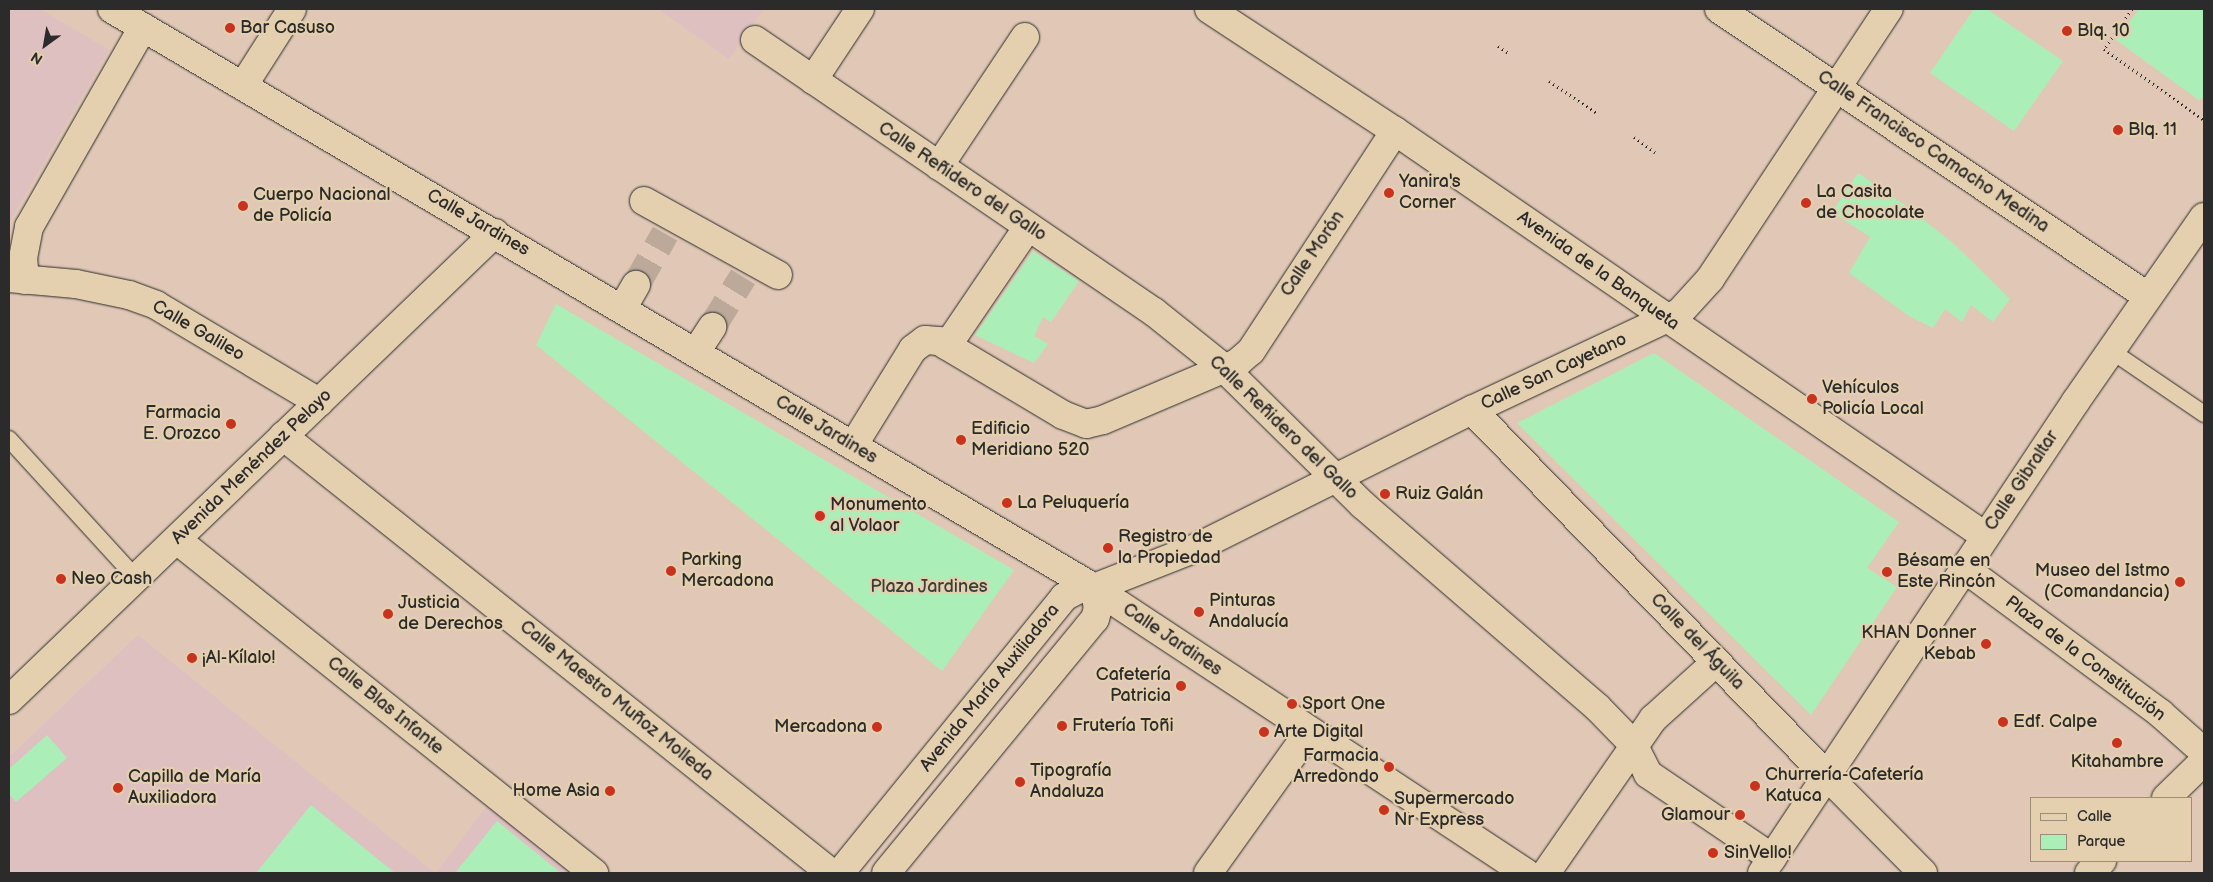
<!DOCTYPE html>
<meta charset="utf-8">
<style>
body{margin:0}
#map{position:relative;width:2213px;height:882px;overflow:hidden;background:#e1c8b6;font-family:"Balsamiq Sans",sans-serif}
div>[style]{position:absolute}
.built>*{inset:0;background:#ddc0bf}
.green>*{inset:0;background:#aceeb7}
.street-tunnel>*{height:28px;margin-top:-14px;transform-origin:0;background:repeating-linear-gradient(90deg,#bda99a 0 28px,transparent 0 42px)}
.path>*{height:3px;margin-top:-1.5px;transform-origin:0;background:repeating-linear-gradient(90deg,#2b2b2b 0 1px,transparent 0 5px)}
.roads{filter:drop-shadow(0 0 1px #2b2b2b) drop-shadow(0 0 1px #2b2b2b)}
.lane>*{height:16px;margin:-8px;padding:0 8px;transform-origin:8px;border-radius:8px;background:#e4cfae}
.street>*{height:28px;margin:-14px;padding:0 14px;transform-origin:14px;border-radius:14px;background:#e4cfae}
.secondary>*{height:28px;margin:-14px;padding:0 14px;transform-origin:14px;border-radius:14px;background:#e4cfae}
.dots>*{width:14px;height:14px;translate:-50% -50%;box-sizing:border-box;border:2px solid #e4cfae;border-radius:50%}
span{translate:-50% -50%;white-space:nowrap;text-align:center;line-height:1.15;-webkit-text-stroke:4.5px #e4cfae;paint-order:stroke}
.poi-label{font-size:18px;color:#2b2b2b}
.left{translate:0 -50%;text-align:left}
.right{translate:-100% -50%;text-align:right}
.street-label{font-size:18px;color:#2b2b2b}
.park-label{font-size:18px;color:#383e39}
.frame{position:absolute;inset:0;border:10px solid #2b2b2b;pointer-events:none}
.legend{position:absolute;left:2030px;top:797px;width:162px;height:65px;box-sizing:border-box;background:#e4cfae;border:1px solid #9a8d7a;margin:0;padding:6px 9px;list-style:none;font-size:15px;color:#2b2b2b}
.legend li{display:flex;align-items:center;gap:10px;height:25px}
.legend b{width:25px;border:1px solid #9a8d7a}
.north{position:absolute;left:20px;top:20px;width:50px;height:50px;-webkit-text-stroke:4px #e4cfae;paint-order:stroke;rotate:212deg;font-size:14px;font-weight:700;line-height:20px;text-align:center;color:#2b2b2b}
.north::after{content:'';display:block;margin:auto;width:18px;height:22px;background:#2b2b2b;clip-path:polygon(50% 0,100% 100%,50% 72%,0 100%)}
</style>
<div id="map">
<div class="built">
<i style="clip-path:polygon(9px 9px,40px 9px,109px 50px,9px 223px)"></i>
<i style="clip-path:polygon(658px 9px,763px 9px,729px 59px)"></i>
<i style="clip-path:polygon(138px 635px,318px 780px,435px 873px,9px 873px,9px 757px)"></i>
<i style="clip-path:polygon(487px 806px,573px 873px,436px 873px)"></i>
</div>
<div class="green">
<i style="clip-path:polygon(1974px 9px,1987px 9px,2063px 61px,2014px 131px,1930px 73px)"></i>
<i style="clip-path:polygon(2139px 9px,2204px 9px,2204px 95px,2200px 101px,2116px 40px)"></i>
<i style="clip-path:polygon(1858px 173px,1905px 205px,1954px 244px,2010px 299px,1993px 322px,1971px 305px,1962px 322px,1945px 309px,1933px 328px,1909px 316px,1849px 273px,1870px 237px,1832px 212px)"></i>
<i style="clip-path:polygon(1033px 251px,1079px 281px,1051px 322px,1043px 317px,1034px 336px,1048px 344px,1034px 363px,975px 335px)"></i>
<i style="clip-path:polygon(556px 304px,1014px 570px,942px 671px,536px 345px)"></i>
<i style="clip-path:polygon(1654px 353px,1899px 522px,1867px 568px,1897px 587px,1811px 715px,1517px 423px)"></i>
<i style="clip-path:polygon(47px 735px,67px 758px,16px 802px,9px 794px,9px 769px)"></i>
<i style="clip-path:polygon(311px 805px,395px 873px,256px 873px)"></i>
<i style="clip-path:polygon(497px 821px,561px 873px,455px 873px)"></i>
</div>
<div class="street-tunnel">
<i style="left:636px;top:285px;width:59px;rotate:-60.4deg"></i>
<i style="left:712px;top:327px;width:59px;rotate:-58.2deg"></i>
</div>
<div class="path">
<i style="left:2132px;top:9px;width:49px;rotate:125deg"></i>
<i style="left:2104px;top:49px;width:123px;rotate:35.4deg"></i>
<i style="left:1498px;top:46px;width:14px;rotate:34deg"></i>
<i style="left:1549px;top:81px;width:58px;rotate:33.7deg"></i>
<i style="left:1634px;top:137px;width:26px;rotate:36deg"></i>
</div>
<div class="roads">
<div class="lane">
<i style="left:2110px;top:350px;width:114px;rotate:34.2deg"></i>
<i style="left:9px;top:439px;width:190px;rotate:47.6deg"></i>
</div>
<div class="street">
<i style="left:1719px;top:9px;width:515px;rotate:33.84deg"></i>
<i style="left:755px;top:40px;width:483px;rotate:34.3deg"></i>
<i style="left:1154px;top:312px;width:90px;rotate:38.7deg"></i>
<i style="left:1224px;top:368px;width:195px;rotate:44.6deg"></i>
<i style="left:1363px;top:505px;width:309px;rotate:40.8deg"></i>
<i style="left:1597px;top:707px;width:52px;rotate:45.8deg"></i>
<i style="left:1633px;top:744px;width:34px;rotate:63deg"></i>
<i style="left:1648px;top:774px;width:150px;rotate:34.1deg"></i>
<i style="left:813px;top:80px;width:85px;rotate:-56.5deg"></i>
<i style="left:243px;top:86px;width:91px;rotate:-57.5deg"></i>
<i style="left:939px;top:166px;width:155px;rotate:-56.3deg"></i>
<i style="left:644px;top:201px;width:153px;rotate:28.9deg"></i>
<i style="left:25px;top:280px;width:22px;rotate:-95deg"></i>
<i style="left:23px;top:258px;width:32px;rotate:-79deg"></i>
<i style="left:29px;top:227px;width:230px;rotate:-60.3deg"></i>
<i style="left:622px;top:309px;width:28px;rotate:-60deg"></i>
<i style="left:947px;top:346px;width:144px;rotate:-55.8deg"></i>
<i style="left:696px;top:352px;width:30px;rotate:-57deg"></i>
<i style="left:1472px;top:410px;width:508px;rotate:45.88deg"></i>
<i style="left:283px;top:436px;width:701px;rotate:38.57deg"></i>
<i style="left:853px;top:446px;width:114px;rotate:-58.3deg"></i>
<i style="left:913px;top:349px;width:15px;rotate:-37deg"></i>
<i style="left:925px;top:340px;width:14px;rotate:4deg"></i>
<i style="left:939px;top:341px;width:144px;rotate:30.8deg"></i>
<i style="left:1063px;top:415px;width:25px;rotate:21deg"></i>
<i style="left:1086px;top:424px;width:17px;rotate:-13deg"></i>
<i style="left:1103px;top:420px;width:146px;rotate:-23deg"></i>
<i style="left:1237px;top:363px;width:18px;rotate:-41deg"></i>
<i style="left:1251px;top:351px;width:263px;rotate:-56.8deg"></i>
<i style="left:177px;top:540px;width:534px;rotate:38.61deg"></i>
<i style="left:1094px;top:588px;width:110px;rotate:-21.4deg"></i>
<i style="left:1196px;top:548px;width:309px;rotate:-26.6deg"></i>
<i style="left:1472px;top:410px;width:230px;rotate:-25.2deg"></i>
<i style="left:1680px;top:312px;width:45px;rotate:-47.7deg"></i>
<i style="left:1710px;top:279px;width:324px;rotate:-56.5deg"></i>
<i style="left:2166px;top:798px;width:53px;rotate:-44.2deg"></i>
<i style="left:1208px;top:873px;width:173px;rotate:-54.4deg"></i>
<i style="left:1546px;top:873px;width:188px;rotate:-55.2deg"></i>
<i style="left:1653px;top:719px;width:85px;rotate:-42.1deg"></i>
<i style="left:2089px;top:873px;width:18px;rotate:-43deg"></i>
</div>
<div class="secondary">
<i style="left:112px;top:9px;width:1140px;rotate:30.52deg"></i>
<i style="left:1094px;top:588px;width:518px;rotate:33.41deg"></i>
<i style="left:1209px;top:9px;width:222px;rotate:33.3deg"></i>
<i style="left:1395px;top:131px;width:716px;rotate:34.47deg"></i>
<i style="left:9px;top:278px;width:67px;rotate:5.1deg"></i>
<i style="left:76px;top:284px;width:54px;rotate:11.7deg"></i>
<i style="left:129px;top:295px;width:29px;rotate:20deg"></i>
<i style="left:156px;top:305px;width:190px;rotate:30.8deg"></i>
<i style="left:1964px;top:568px;width:245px;rotate:36.5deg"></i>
<i style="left:2161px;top:714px;width:57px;rotate:41.5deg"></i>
<i style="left:9px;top:700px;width:674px;rotate:-43.86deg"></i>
<i style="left:1826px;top:775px;width:138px;rotate:45.3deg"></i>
<i style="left:840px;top:873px;width:355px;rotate:-50.9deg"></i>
<i style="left:1064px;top:597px;width:17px;rotate:-28deg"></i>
<i style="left:1079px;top:589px;width:15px;rotate:-4deg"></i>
<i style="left:886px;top:873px;width:329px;rotate:-50.6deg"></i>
<i style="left:1095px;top:619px;width:11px;rotate:-75deg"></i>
<i style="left:1098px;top:608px;width:20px;rotate:-101deg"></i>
<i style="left:1762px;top:873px;width:567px;rotate:-56.37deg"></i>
<i style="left:2076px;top:401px;width:224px;rotate:-55.2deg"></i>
</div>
</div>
<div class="dots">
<i style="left:230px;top:28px;background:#c8321e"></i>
<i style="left:2067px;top:31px;background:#c8321e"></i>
<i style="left:2118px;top:130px;background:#c8321e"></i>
<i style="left:1389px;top:193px;background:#c8321e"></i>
<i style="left:1806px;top:203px;background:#c8321e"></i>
<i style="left:243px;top:206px;background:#c8321e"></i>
<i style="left:1812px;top:399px;background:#c8321e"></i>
<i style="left:231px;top:424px;background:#c8321e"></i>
<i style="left:961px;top:440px;background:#c8321e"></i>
<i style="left:1385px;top:494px;background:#c8321e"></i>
<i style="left:1007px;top:503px;background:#c8321e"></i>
<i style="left:820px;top:516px;background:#c8321e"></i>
<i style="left:1108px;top:548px;background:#c8321e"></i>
<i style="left:671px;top:571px;background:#c8321e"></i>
<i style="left:1887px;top:572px;background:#c8321e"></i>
<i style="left:61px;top:579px;background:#c8321e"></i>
<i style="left:2180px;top:582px;background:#c8321e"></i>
<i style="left:1199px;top:612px;background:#c8321e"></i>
<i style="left:388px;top:614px;background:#c8321e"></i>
<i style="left:1986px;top:644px;background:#c8321e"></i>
<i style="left:192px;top:658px;background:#c8321e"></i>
<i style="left:1181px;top:686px;background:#c8321e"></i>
<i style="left:1292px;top:704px;background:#c8321e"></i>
<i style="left:2003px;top:722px;background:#c8321e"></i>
<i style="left:1062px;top:726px;background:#c8321e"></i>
<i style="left:877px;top:727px;background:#c8321e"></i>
<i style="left:1264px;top:732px;background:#c8321e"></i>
<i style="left:2117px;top:743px;background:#c8321e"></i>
<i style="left:1389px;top:767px;background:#c8321e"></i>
<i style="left:1020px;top:782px;background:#c8321e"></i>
<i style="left:1755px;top:786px;background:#c8321e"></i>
<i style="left:118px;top:788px;background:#c8321e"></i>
<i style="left:610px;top:791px;background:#c8321e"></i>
<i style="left:1384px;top:810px;background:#c8321e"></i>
<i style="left:1740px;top:815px;background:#c8321e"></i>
<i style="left:1713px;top:853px;background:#c8321e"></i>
</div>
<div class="poi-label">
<span class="left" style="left:240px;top:28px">Bar Casuso</span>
<span class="left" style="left:2077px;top:31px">Blq. 10</span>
<span class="left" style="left:2128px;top:130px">Blq. 11</span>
<span class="left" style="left:1399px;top:193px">Yanira's<br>Corner</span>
<span class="left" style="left:1816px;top:203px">La Casita<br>de Chocolate</span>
<span class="left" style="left:253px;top:206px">Cuerpo Nacional<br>de Policía</span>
<span class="left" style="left:1822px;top:399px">Vehículos<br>Policía Local</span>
<span class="right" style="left:221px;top:424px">Farmacia<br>E. Orozco</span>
<span class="left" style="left:971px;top:440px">Edificio<br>Meridiano 520</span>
<span class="left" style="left:1395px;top:494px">Ruiz Galán</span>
<span class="left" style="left:1017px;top:503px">La Peluquería</span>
<span class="left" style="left:830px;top:516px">Monumento<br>al Volaor</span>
<span class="left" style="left:1118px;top:548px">Registro de<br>la Propiedad</span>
<span class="left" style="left:681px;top:571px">Parking<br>Mercadona</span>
<span class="left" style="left:1897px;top:572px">Bésame en<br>Este Rincón</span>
<span class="right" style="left:2170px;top:582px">Museo del Istmo<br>(Comandancia)</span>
<span class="left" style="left:71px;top:579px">Neo Cash</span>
<span class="left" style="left:1209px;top:612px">Pinturas<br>Andalucía</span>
<span class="left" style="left:398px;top:614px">Justicia<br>de Derechos</span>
<span class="right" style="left:1976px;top:644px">KHAN Donner<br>Kebab</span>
<span class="left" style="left:202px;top:658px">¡Al-Kílalo!</span>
<span class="right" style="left:1171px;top:686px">Cafetería<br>Patricia</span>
<span class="left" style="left:1302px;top:704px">Sport One</span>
<span class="left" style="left:2013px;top:722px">Edf. Calpe</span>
<span class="left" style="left:1072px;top:726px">Frutería Toñi</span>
<span class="right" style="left:867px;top:727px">Mercadona</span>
<span class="left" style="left:1274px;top:732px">Arte Digital</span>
<span class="right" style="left:1379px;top:767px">Farmacia<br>Arredondo</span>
<span style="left:2117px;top:762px">Kitahambre</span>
<span class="left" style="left:1030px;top:782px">Tipografía<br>Andaluza</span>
<span class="left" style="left:1765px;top:786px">Churrería-Cafetería<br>Katuca</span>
<span class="left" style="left:128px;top:788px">Capilla de María<br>Auxiliadora</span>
<span class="right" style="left:600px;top:791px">Home Asia</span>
<span class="left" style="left:1394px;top:810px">Supermercado<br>Nr Express</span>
<span class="right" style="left:1730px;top:815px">Glamour</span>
<span class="left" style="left:1724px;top:853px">SinVello!</span>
</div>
<div class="street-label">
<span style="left:1933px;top:152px;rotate:34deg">Calle Francisco Camacho Medina</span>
<span style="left:962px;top:182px;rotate:34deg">Calle Reñidero del Gallo</span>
<span style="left:478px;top:223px;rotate:30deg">Calle Jardines</span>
<span style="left:1313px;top:254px;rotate:-56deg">Calle Morón</span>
<span style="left:1598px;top:271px;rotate:35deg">Avenida de la Banqueta</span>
<span style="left:198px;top:331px;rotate:30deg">Calle Galileo</span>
<span style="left:1554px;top:372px;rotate:-25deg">Calle San Cayetano</span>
<span style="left:1283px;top:428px;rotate:44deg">Calle Reñidero del Gallo</span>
<span style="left:826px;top:430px;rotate:31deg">Calle Jardines</span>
<span style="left:252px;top:467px;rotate:-44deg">Avenida Menéndez Pelayo</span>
<span style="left:2022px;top:481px;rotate:-56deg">Calle Gibraltar</span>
<span style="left:1172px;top:640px;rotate:34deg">Calle Jardines</span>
<span style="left:1697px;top:642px;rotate:46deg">Calle del Águila</span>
<span style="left:2085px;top:659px;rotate:37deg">Plaza de la Constitución</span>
<span style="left:990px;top:688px;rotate:-51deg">Avenida María Auxiliadora</span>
<span style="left:616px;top:701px;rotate:39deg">Calle Maestro Muñoz Molleda</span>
<span style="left:385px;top:706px;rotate:39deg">Calle Blas Infante</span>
</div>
<div class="park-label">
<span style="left:929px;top:587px">Plaza Jardines</span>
</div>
<div class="frame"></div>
<ul class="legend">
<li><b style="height:6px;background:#e4cfae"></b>Calle</li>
<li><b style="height:14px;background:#aceeb7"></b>Parque</li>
</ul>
<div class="north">N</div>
</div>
